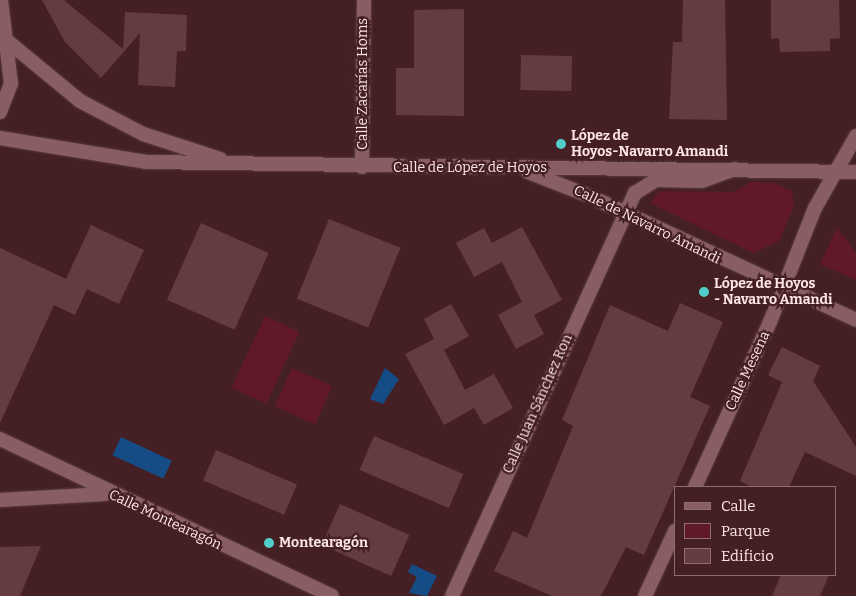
<!DOCTYPE html>
<meta charset="utf-8">
<style>
body{margin:0}
#map{position:relative;width:856px;height:596px;overflow:hidden;background:#442024;font-family:Bitter,serif}
div>[style]{position:absolute}
.green>*{inset:0;background:#621927;transform-origin:0 0}
.water>*{inset:0;background:#154c86;transform-origin:0 0}
.building>*{inset:0;background:#643c40;transform-origin:0 0}
.roads{filter:drop-shadow(0 0 1px #5c3d41) drop-shadow(0 0 1px #5c3d41)}
.minor>*{height:14px;margin:-7px;padding:0 7px;transform-origin:7px;border-radius:7px;background:#895e62}
.tertiary>*{height:14px;margin:-7px;padding:0 7px;transform-origin:7px;border-radius:7px;background:#895e62}
.dots>*{width:14px;height:14px;translate:-50% -50%;box-sizing:border-box;border:2px solid #442024;border-radius:50%}
span{translate:-50% -50%;white-space:nowrap;text-align:center;line-height:1.15;-webkit-text-stroke:4.5px #442024;paint-order:stroke}
.street-label{font-size:14px;color:#fde4e5}
.poi-label{font-size:14px;color:#fde4e5;font-weight:700}
.left{translate:0 -50%;text-align:left}
.legend{position:absolute;left:674px;top:486px;width:162px;height:90px;box-sizing:border-box;background:#442024;border:1px solid #8e6e71;margin:0;padding:6px 9px;list-style:none;font-size:15px;color:#fde4e5}
.legend li{display:flex;align-items:center;gap:10px;height:25px}
.legend b{width:25px;border:1px solid #8e6e71}
</style>
<div id="map">
<div class="green">
<i style="clip-path:polygon(751px 182px,775px 183px,792px 191px,794px 206px,779px 241px,753px 253px,650px 203px,659px 191px,735px 192px)"></i>
<i style="clip-path:polygon(837px 228px,856px 253px,856px 280px,820px 264px)"></i>
<i style="left:265px;top:316px;width:38px;height:79px;rotate:25deg"></i>
<i style="left:292px;top:368px;width:44px;height:42px;rotate:24deg"></i>
</div>
<div class="water">
<i style="clip-path:polygon(385px 368px,399px 379px,383px 404px,370px 399px)"></i>
<i style="left:121px;top:437px;width:56px;height:20px;rotate:25deg"></i>
<i style="clip-path:polygon(412px 564px,437px 576px,427px 596px,409px 593px,417px 577px,408px 572px)"></i>
</div>
<div class="building">
<i style="clip-path:polygon(42px 0,64px 0,123px 49px,125px 12px,187px 15px,186px 51px,177px 51px,175px 87px,138px 85px,140px 33px,101px 78px,65px 42px)"></i>
<i style="clip-path:polygon(683px 0,725px 0,727px 120px,669px 119px,673px 42px,682px 42px)"></i>
<i style="clip-path:polygon(771px 0,839px 0,840px 38px,830px 39px,830px 51px,780px 52px,779px 38px,771px 39px)"></i>
<i style="clip-path:polygon(464px 9px,464px 116px,396px 115px,396px 68px,414px 68px,414px 10px)"></i>
<i style="left:521px;top:55px;width:51px;height:35px;rotate:1deg"></i>
<i style="left:329px;top:219px;width:77px;height:86px;rotate:22deg"></i>
<i style="left:201px;top:223px;width:74px;height:84px;rotate:24deg"></i>
<i style="clip-path:polygon(91px 225px,144px 250px,119px 304px,87px 289px,75px 315px,54px 305px,0 423px,0 248px,66px 279px)"></i>
<i style="clip-path:polygon(522px 227px,562px 300px,534px 315px,544px 334px,516px 349px,498px 315px,522px 302px,502px 262px,474px 277px,456px 243px,484px 228px,492px 243px)"></i>
<i style="clip-path:polygon(680px 303px,723px 322px,690px 397px,710px 406px,644px 555px,626px 547px,601px 596px,552px 596px,494px 571px,513px 531px,527px 538px,573px 426px,562px 420px,610px 305px,668px 331px)"></i>
<i style="clip-path:polygon(451px 304px,469px 336px,444px 350px,465px 390px,494px 374px,513px 408px,484px 425px,474px 408px,444px 425px,405px 354px,434px 339px,424px 319px)"></i>
<i style="clip-path:polygon(782px 347px,820px 366px,813px 381px,856px 447px,856px 476px,805px 452px,789px 487px,752px 487px,740px 481px,782px 382px,768px 375px)"></i>
<i style="left:374px;top:436px;width:97px;height:37px;rotate:23deg"></i>
<i style="left:216px;top:450px;width:88px;height:33px;rotate:23deg"></i>
<i style="left:340px;top:504px;width:76px;height:45px;rotate:24deg"></i>
<i style="clip-path:polygon(41px 546px,20px 596px,0 596px,0 547px)"></i>
<i style="clip-path:polygon(781px 575px,829px 575px,820px 596px,772px 596px)"></i>
</div>
<div class="roads">
<div class="minor">
<i style="left:362px;top:167px;width:167px;rotate:-89.3deg"></i>
<i style="left:0;top:439px;width:367px;rotate:25.3deg"></i>
<i style="left:695px;top:487px;width:181px;rotate:-65.6deg"></i>
<i style="left:770px;top:322px;width:123px;rotate:-68.5deg"></i>
<i style="left:815px;top:208px;width:83px;rotate:-60.3deg"></i>
<i style="left:0;top:500px;width:105px;rotate:-3.3deg"></i>
<i style="left:452px;top:596px;width:443px;rotate:-65.6deg"></i>
<i style="left:635px;top:193px;width:25px;rotate:-32deg"></i>
<i style="left:656px;top:180px;width:46px;rotate:1.2deg"></i>
<i style="left:702px;top:181px;width:35px;rotate:-20deg"></i>
<i style="left:645px;top:596px;width:72px;rotate:-65.2deg"></i>
</div>
<div class="tertiary">
<i style="left:0;top:35px;width:104px;rotate:39.5deg"></i>
<i style="left:80px;top:101px;width:71px;rotate:27.6deg"></i>
<i style="left:143px;top:134px;width:81px;rotate:18deg"></i>
<i style="left:0;top:112px;width:30px;rotate:-69deg"></i>
<i style="left:11px;top:84px;width:85px;rotate:-96.8deg"></i>
<i style="left:0;top:138px;width:148px;rotate:9.3deg"></i>
<i style="left:146px;top:162px;width:710px;rotate:0.81deg"></i>
<i style="left:528px;top:172px;width:63px;rotate:21.3deg"></i>
<i style="left:587px;top:195px;width:297px;rotate:24.9deg"></i>
</div>
</div>
<div class="dots">
<i style="left:561px;top:144px;background:#53cdcb"></i>
<i style="left:704px;top:292px;background:#53cdcb"></i>
<i style="left:269px;top:543px;background:#53cdcb"></i>
</div>
<div class="street-label">
<span style="left:363px;top:84px;rotate:-90deg">Calle Zacarías Homs</span>
<span style="left:470px;top:168px">Calle de López de Hoyos</span>
<span style="left:647px;top:225px;rotate:26deg">Calle de Navarro Amandi</span>
<span style="left:748px;top:371px;rotate:-65deg">Calle Mesena</span>
<span style="left:538px;top:404px;rotate:-66deg">Calle Juan Sánchez Ron</span>
<span style="left:165px;top:520px;rotate:25deg">Calle Montearagón</span>
</div>
<div class="poi-label">
<span class="left" style="left:571px;top:144px">López de<br>Hoyos-Navarro Amandi</span>
<span class="left" style="left:714px;top:292px">López de Hoyos<br>- Navarro Amandi</span>
<span class="left" style="left:279px;top:543px">Montearagón</span>
</div>
<ul class="legend">
<li><b style="height:6px;background:#895e62"></b>Calle</li>
<li><b style="height:14px;background:#621927"></b>Parque</li>
<li><b style="height:14px;background:#643c40"></b>Edificio</li>
</ul>
</div>
